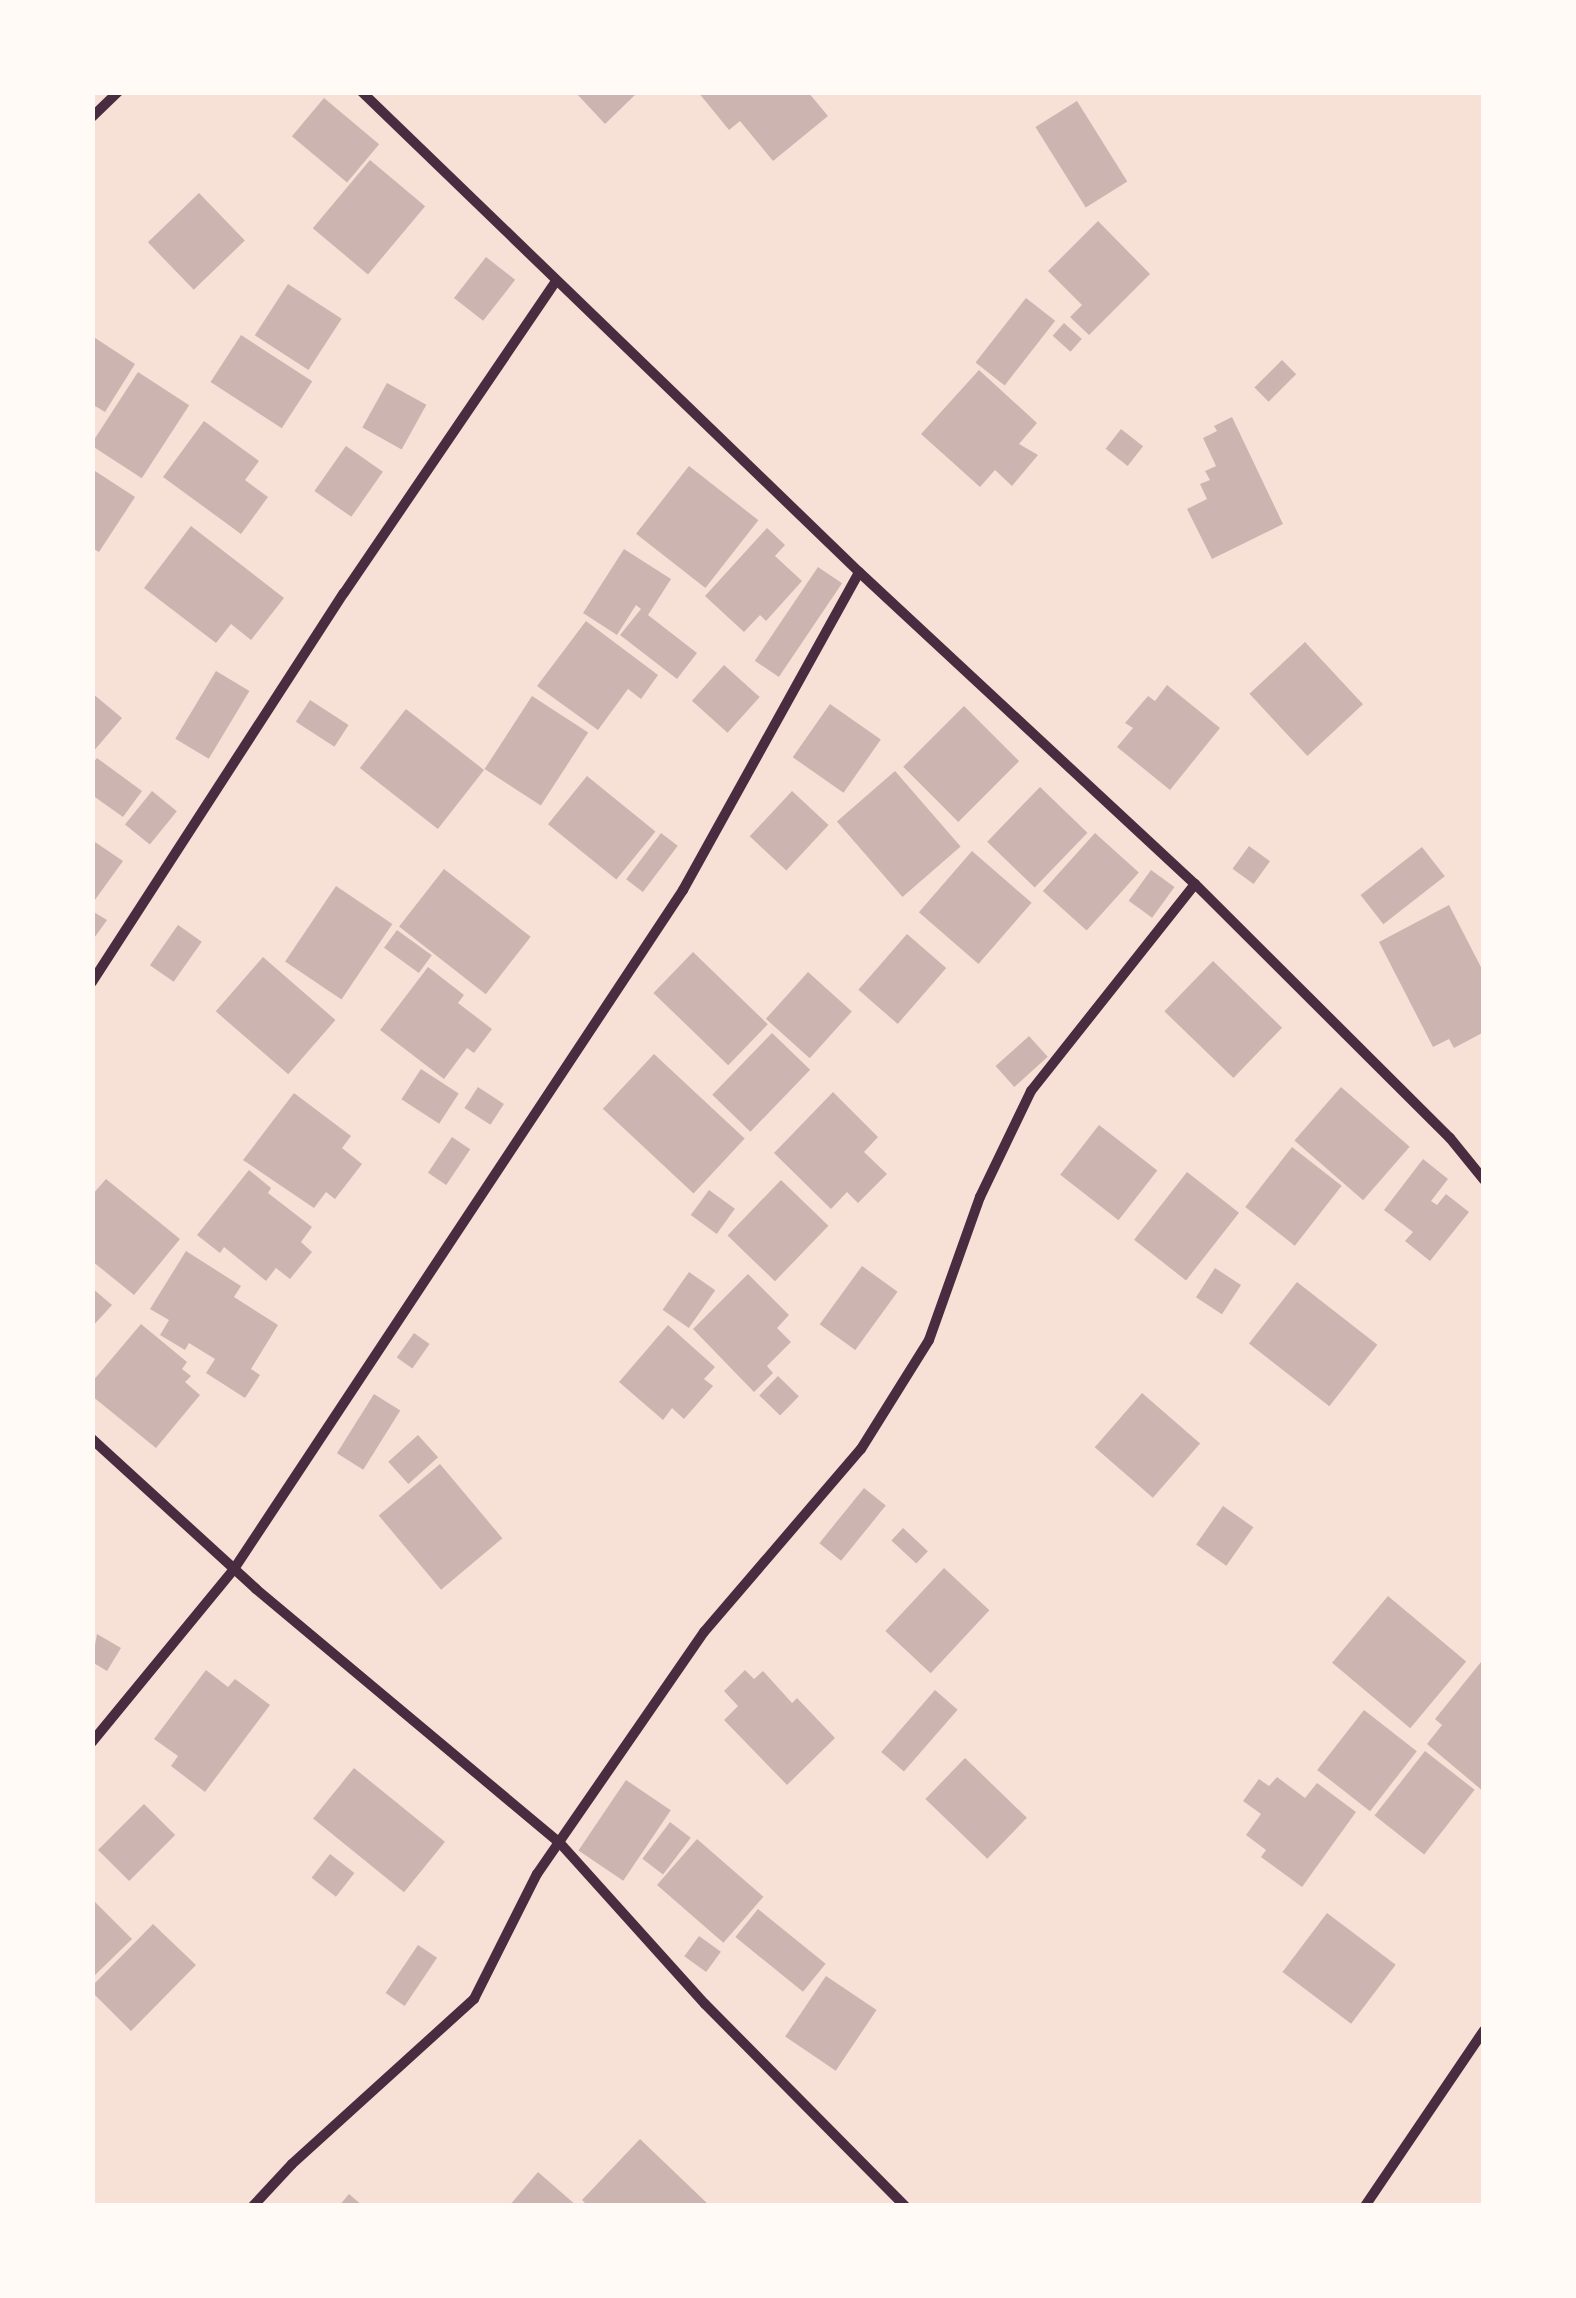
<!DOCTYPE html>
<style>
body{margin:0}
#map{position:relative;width:1576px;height:2298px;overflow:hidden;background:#f7e1d7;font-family:Barlow,sans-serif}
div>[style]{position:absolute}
.building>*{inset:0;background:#ccb4b1;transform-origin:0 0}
.minor>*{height:10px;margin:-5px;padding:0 5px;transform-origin:5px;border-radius:5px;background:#4a2c40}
span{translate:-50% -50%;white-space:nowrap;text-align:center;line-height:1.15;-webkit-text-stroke:8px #fffaf5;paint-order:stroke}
.frame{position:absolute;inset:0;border:95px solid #fffaf5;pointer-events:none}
</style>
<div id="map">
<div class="building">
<i style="clip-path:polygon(575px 92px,638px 92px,605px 124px)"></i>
<i style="clip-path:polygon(698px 92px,808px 92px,828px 116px,773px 161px,740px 121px,729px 130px)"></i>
<i style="left:324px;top:98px;width:72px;height:50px;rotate:40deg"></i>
<i style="left:1077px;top:101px;width:95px;height:49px;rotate:58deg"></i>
<i style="left:370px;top:160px;width:72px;height:89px;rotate:40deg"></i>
<i style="left:199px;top:193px;width:66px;height:71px;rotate:46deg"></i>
<i style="clip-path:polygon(1098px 221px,1150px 274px,1089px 335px,1070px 317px,1082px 305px,1048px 271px)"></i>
<i style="left:486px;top:257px;width:37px;height:52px;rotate:38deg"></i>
<i style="left:288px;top:284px;width:64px;height:61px;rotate:33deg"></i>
<i style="left:1026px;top:298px;width:37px;height:82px;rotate:38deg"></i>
<i style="left:1064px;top:323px;width:24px;height:17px;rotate:42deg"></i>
<i style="left:241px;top:335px;width:85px;height:56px;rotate:33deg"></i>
<i style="clip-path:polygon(92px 336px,135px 364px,105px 412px,92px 404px)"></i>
<i style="left:1282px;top:360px;width:20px;height:39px;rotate:45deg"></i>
<i style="clip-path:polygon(979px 370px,1037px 423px,1019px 444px,1038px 455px,1012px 486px,995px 470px,980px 487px,921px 434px)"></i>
<i style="left:138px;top:372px;width:61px;height:87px;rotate:33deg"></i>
<i style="left:387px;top:383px;width:45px;height:51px;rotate:29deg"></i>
<i style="clip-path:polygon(1232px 417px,1283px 524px,1212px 559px,1187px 509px,1207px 499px,1200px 484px,1210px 480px,1205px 471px,1216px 466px,1203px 438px,1217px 431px,1214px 426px)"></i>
<i style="clip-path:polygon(204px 421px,259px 461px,245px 480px,268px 497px,241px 534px,163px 477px)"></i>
<i style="left:1121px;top:429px;width:28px;height:25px;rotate:38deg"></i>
<i style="left:346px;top:446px;width:45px;height:55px;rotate:35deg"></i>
<i style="left:689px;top:466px;width:88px;height:86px;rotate:38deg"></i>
<i style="clip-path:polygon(92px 469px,135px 497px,99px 552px,92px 548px)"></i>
<i style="clip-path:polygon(191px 526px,284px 598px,251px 640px,231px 624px,216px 643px,144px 588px)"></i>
<i style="clip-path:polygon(767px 528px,785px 545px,775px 556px,802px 581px,766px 621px,760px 615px,744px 632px,705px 596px)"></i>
<i style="clip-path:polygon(624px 549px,671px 579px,648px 615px,697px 653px,677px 679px,620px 635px,641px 609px,636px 605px,617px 635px,583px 613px)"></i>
<i style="left:818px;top:567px;width:29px;height:113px;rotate:34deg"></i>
<i style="clip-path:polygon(586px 621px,658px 675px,641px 699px,628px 689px,598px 730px,537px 686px)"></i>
<i style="left:1305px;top:642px;width:85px;height:76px;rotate:47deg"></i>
<i style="left:724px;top:665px;width:48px;height:48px;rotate:42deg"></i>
<i style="left:216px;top:671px;width:39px;height:79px;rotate:31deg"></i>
<i style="clip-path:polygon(1167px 685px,1220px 728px,1170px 790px,1117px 747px,1133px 728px,1125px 723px,1148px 696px,1155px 701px)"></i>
<i style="clip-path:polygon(92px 693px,122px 718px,92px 753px)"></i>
<i style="left:532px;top:696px;width:67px;height:87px;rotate:33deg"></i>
<i style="left:310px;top:700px;width:46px;height:26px;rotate:33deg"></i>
<i style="left:830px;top:704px;width:62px;height:65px;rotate:35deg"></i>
<i style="left:964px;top:706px;width:78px;height:86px;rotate:45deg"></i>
<i style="left:406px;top:709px;width:99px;height:75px;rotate:38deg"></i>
<i style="clip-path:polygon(97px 758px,142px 791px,123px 817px,92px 795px,92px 764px)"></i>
<i style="left:895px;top:771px;width:100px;height:77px;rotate:49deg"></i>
<i style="left:587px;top:776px;width:88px;height:62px;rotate:39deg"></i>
<i style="left:1040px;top:787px;width:66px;height:76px;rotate:44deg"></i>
<i style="left:152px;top:791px;width:32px;height:43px;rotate:39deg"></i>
<i style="left:792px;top:791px;width:50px;height:62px;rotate:43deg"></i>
<i style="left:661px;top:833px;width:21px;height:58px;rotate:37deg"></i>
<i style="left:1095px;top:833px;width:59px;height:78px;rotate:42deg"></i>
<i style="clip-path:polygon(92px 840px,123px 861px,92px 904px)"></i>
<i style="left:1249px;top:846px;width:26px;height:28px;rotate:36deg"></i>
<i style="left:1422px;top:847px;width:37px;height:78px;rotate:52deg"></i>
<i style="left:972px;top:851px;width:79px;height:81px;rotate:41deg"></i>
<i style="left:444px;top:869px;width:110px;height:73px;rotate:38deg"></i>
<i style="left:1151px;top:870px;width:29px;height:38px;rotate:36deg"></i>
<i style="left:336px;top:886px;width:68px;height:91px;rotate:34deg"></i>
<i style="clip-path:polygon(1449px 905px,1484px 973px,1484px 1032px,1454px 1048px,1449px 1039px,1433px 1047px,1379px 942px)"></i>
<i style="clip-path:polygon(92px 911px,107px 920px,92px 941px)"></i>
<i style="left:178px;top:925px;width:29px;height:49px;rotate:35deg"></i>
<i style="left:397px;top:930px;width:43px;height:22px;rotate:36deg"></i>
<i style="left:907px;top:934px;width:52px;height:74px;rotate:41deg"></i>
<i style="left:693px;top:952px;width:104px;height:57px;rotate:44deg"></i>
<i style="left:263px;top:957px;width:96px;height:72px;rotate:41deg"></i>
<i style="left:1213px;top:961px;width:96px;height:70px;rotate:44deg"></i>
<i style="clip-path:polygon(428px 967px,464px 995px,458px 1003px,492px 1029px,474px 1053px,467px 1048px,444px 1079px,380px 1030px)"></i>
<i style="left:808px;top:972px;width:59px;height:63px;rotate:42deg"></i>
<i style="left:772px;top:1033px;width:53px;height:86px;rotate:44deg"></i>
<i style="left:1029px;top:1036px;width:28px;height:45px;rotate:48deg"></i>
<i style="left:654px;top:1054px;width:124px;height:75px;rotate:43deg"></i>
<i style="left:421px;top:1069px;width:45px;height:36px;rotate:33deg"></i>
<i style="left:478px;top:1087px;width:31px;height:25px;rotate:33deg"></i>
<i style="left:1341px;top:1087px;width:91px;height:71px;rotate:41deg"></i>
<i style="clip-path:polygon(833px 1092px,878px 1137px,864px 1152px,887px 1174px,858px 1203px,847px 1192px,831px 1209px,774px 1153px)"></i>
<i style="clip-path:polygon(294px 1093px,351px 1136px,342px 1148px,362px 1164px,335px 1199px,326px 1192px,314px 1208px,243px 1160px)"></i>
<i style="left:1099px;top:1125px;width:74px;height:63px;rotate:38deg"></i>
<i style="left:452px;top:1137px;width:22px;height:43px;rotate:34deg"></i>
<i style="left:1292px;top:1147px;width:63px;height:76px;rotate:38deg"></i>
<i style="clip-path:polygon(1423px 1159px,1448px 1179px,1431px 1201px,1437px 1205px,1446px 1194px,1469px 1212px,1430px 1261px,1405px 1241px,1413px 1232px,1384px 1210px)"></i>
<i style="clip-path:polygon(249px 1170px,271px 1188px,268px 1193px,312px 1227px,301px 1242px,312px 1252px,290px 1279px,276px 1268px,266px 1281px,224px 1247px,220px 1253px,197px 1235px)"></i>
<i style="left:1187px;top:1172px;width:66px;height:86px;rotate:38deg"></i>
<i style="clip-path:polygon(106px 1179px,180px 1239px,134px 1295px,92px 1261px,92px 1195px)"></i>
<i style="left:781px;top:1180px;width:66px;height:77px;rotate:44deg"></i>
<i style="left:709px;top:1190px;width:32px;height:31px;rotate:36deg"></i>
<i style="clip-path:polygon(186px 1251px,241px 1286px,234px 1297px,278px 1325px,251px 1369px,260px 1375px,245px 1398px,206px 1373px,215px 1359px,189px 1343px,185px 1350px,160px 1335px,169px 1320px,150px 1309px)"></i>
<i style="left:862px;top:1266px;width:44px;height:72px;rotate:36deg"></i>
<i style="left:1215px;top:1268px;width:31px;height:35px;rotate:33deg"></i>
<i style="left:689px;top:1272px;width:32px;height:46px;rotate:35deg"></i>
<i style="clip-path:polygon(748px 1274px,789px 1315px,777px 1328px,791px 1342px,767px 1366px,773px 1373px,754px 1392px,693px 1329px)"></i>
<i style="left:1297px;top:1282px;width:102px;height:78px;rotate:38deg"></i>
<i style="clip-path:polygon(92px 1288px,112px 1305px,92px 1327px)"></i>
<i style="clip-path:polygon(141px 1324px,187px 1362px,182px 1369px,191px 1376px,185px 1382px,200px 1395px,156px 1448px,92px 1396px,92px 1382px)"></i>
<i style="clip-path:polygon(668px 1325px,715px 1367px,704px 1379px,713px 1386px,684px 1419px,672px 1408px,663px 1420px,619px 1382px)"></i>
<i style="left:414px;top:1333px;width:19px;height:30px;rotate:35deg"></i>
<i style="left:778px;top:1376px;width:29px;height:27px;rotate:44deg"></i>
<i style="left:1142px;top:1393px;width:77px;height:72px;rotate:41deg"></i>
<i style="left:374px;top:1394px;width:31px;height:70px;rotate:32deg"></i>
<i style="left:418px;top:1435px;width:30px;height:40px;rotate:48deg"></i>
<i style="left:440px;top:1464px;width:97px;height:80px;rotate:50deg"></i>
<i style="left:864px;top:1488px;width:28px;height:71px;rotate:39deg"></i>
<i style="left:1223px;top:1506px;width:37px;height:47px;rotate:35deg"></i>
<i style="left:903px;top:1528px;width:34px;height:17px;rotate:43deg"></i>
<i style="left:944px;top:1568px;width:62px;height:86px;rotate:43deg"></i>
<i style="left:1388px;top:1596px;width:102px;height:87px;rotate:40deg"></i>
<i style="clip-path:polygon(97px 1634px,121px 1648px,107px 1671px,92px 1662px)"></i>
<i style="clip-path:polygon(1481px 1662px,1484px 1664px,1484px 1792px,1427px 1744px,1442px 1725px,1435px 1719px)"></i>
<i style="clip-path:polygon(206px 1670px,228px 1687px,235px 1679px,270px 1705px,205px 1792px,171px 1766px,178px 1756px,154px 1739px)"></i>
<i style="clip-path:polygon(745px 1670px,754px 1679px,763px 1671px,792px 1703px,797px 1698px,835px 1738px,787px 1785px,724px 1720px,738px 1706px,724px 1691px)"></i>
<i style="left:935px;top:1690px;width:30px;height:82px;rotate:41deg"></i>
<i style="left:1364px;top:1710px;width:67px;height:76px;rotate:38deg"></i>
<i style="left:1425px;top:1751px;width:63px;height:82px;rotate:38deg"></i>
<i style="left:965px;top:1758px;width:86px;height:57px;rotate:44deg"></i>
<i style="left:354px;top:1768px;width:117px;height:65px;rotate:39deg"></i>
<i style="clip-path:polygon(1277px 1777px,1305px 1798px,1317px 1783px,1356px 1812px,1302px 1887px,1261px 1857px,1266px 1850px,1246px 1835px,1261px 1814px,1243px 1801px,1259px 1779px,1269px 1786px)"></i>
<i style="left:626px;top:1780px;width:54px;height:85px;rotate:34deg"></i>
<i style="left:144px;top:1804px;width:44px;height:65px;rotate:45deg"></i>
<i style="left:670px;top:1822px;width:26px;height:46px;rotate:37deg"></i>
<i style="left:697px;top:1839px;width:88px;height:61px;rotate:41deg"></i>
<i style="left:330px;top:1854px;width:31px;height:30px;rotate:38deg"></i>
<i style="clip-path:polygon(92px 1899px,132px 1939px,92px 1978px)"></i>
<i style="left:758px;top:1909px;width:87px;height:36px;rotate:39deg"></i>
<i style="left:1327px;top:1913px;width:86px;height:74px;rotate:37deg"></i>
<i style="clip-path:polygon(153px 1924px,196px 1965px,131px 2031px,92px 1992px,92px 1986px)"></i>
<i style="left:699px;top:1936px;width:27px;height:25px;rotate:36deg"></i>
<i style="left:418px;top:1945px;width:23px;height:58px;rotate:34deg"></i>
<i style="left:826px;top:1976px;width:61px;height:73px;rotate:34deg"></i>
<i style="clip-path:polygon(640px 2139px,710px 2206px,588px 2206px,582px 2200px)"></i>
<i style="clip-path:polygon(538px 2172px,577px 2206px,509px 2206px)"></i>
<i style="clip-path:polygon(349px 2194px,363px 2206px,339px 2206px)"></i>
</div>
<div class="minor">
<i style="left:362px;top:92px;width:691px;rotate:44deg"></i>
<i style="left:859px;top:572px;width:459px;rotate:42.9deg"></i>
<i style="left:1195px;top:884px;width:360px;rotate:44.9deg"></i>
<i style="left:1450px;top:1138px;width:54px;rotate:51deg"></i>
<i style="left:92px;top:117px;width:36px;rotate:-44deg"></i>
<i style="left:92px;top:982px;width:463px;rotate:-57.1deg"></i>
<i style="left:344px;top:593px;width:376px;rotate:-55.8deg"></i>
<i style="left:92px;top:1439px;width:222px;rotate:42.4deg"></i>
<i style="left:256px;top:1589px;width:395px;rotate:39.9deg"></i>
<i style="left:559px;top:1842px;width:218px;rotate:48deg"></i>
<i style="left:705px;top:2004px;width:284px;rotate:45.3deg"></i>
<i style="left:92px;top:1742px;width:224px;rotate:-50.6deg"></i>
<i style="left:234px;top:1569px;width:814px;rotate:-56.52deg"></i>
<i style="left:683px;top:890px;width:363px;rotate:-61deg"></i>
<i style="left:253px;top:2206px;width:57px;rotate:-47.1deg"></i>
<i style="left:292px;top:2164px;width:246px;rotate:-42.2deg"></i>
<i style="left:474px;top:1999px;width:140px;rotate:-63.3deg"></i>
<i style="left:537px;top:1874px;width:294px;rotate:-55.4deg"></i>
<i style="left:704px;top:1632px;width:241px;rotate:-49.4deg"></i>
<i style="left:861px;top:1449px;width:128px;rotate:-58deg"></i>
<i style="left:929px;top:1340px;width:152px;rotate:-70.4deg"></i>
<i style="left:980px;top:1197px;width:118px;rotate:-64.3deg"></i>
<i style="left:1031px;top:1091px;width:264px;rotate:-51.6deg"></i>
<i style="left:1365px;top:2206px;width:212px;rotate:-55.9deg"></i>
</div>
<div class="frame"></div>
</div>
